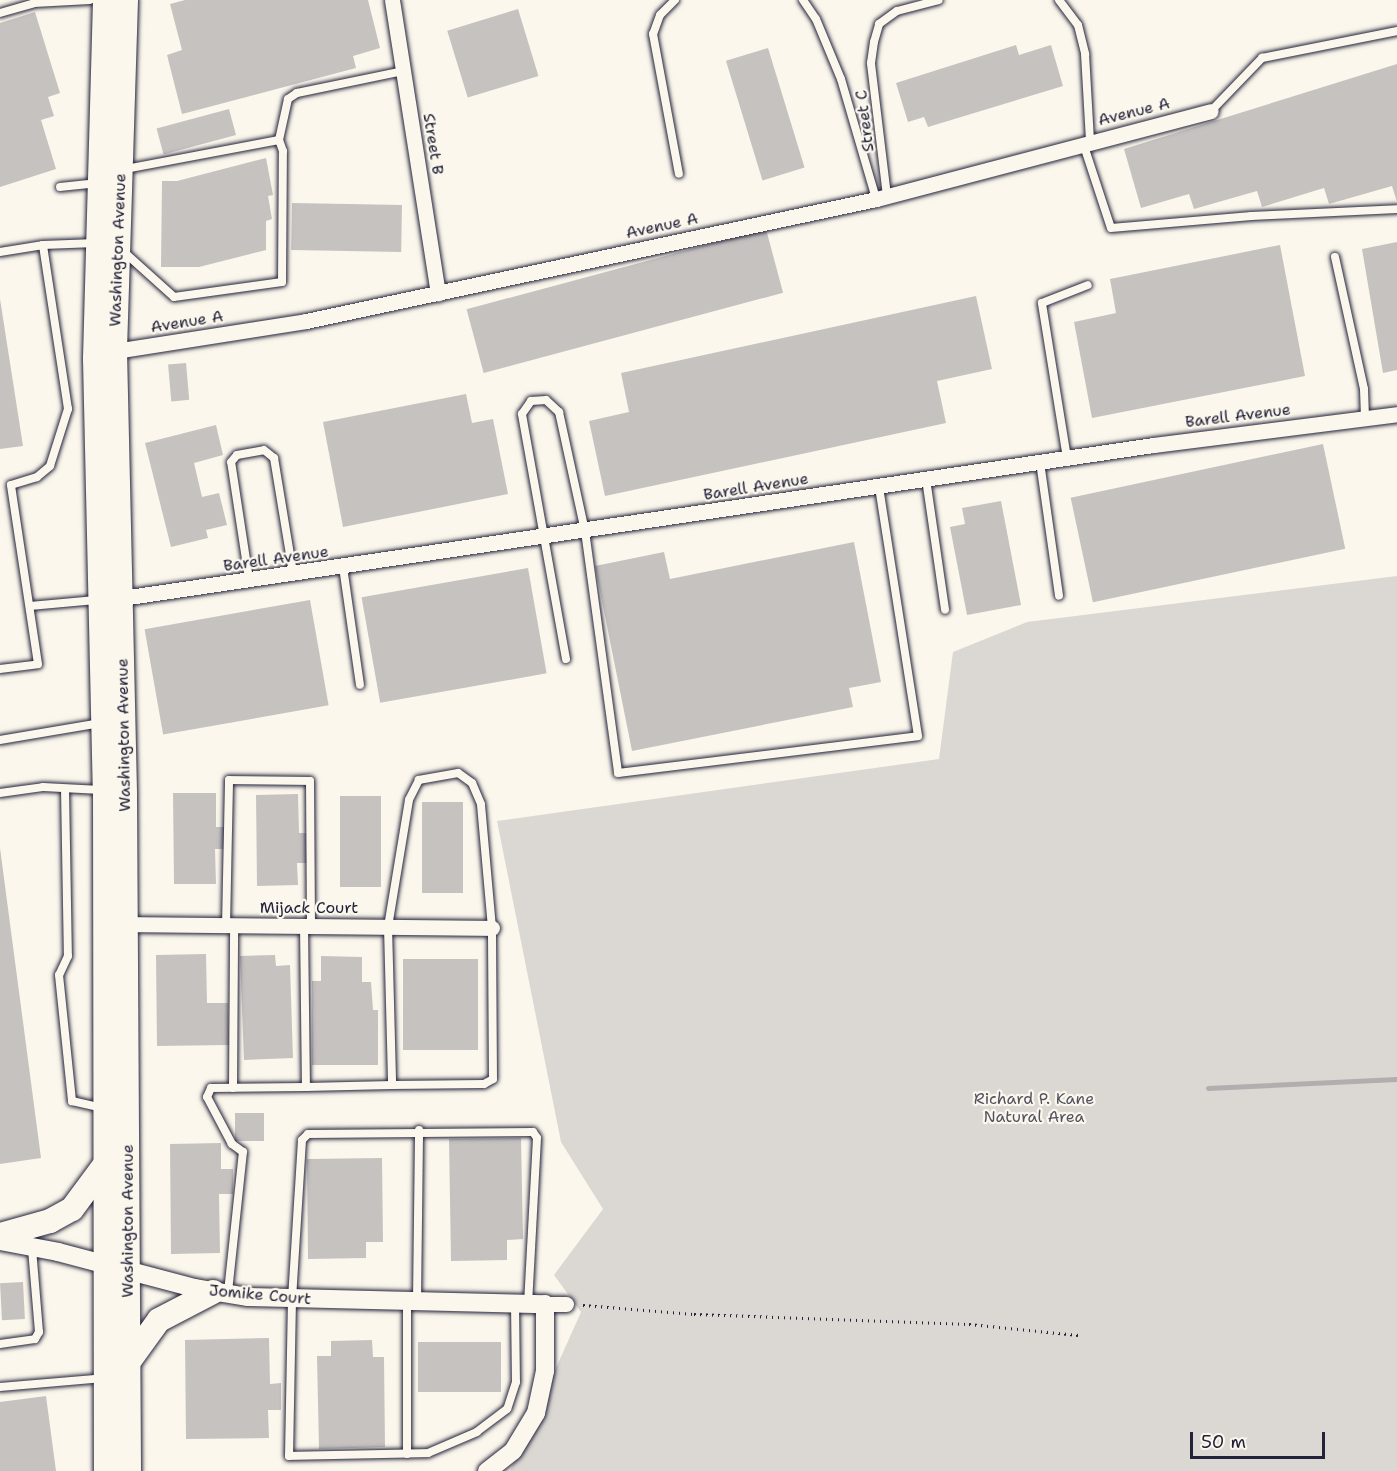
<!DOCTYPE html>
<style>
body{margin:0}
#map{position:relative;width:1397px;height:1471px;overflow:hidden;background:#fbf7ec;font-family:"Shantell Sans",sans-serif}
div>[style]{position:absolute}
.green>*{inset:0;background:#dbd8d3}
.stream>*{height:5px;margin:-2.5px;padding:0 2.5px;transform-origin:2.5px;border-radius:2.5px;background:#b1aeb0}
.building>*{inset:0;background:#c6c2c0;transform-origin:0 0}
.path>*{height:3px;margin-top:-1.5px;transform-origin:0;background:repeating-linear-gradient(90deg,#22223b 0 1.5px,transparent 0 6px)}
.roads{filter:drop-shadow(0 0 2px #22223b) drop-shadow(0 0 2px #22223b)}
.service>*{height:8px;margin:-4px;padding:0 4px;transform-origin:4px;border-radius:4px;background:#fbf7ec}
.minor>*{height:15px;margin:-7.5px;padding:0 7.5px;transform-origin:7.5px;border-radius:7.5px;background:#fbf7ec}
.tertiary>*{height:18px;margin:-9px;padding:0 9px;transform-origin:9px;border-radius:9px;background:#fbf7ec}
.primary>*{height:24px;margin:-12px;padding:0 12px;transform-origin:12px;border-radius:12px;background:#fbf7ec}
span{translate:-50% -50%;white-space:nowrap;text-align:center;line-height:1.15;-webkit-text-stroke:4.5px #fbf7ec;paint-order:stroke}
.street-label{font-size:16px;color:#22223b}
.park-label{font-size:16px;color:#505061}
.scale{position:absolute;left:1190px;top:1432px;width:135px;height:27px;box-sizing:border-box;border:3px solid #22223b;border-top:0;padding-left:8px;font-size:18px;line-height:21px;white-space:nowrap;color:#22223b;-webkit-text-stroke:4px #fbf7ec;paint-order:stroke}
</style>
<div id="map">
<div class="green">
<i style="clip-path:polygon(1397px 576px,1397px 1471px,510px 1471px,581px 1312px,554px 1275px,603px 1209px,561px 1142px,497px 821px,939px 759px,953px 652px,1027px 622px)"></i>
</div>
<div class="stream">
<i style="left:1208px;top:1088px;width:189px;rotate:-2.7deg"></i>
</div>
<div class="building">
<i style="clip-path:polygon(185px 0,368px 0,380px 48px,353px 56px,356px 68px,182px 114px,167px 55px,182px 50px,170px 4px)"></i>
<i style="left:518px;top:9px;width:70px;height:74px;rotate:73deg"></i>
<i style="clip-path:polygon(35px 12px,60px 93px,48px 97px,54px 116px,41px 120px,56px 169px,0 187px,0 23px)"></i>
<i style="clip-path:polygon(1016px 45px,1019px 55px,1051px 45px,1063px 86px,928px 127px,924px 117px,908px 122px,896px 83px)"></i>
<i style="left:768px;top:48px;width:125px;height:44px;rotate:73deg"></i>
<i style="clip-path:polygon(1397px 64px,1397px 202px,1392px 186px,1329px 204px,1324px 188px,1262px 207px,1257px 191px,1194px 209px,1189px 194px,1141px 208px,1124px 149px)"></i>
<i style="left:229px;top:109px;width:27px;height:75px;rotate:75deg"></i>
<i style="clip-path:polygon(266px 158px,273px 195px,268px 196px,272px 219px,266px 221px,266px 250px,199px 267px,161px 267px,162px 181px,177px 181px)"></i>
<i style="left:292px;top:203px;width:110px;height:47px;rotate:1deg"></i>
<i style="left:766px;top:229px;width:66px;height:310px;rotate:75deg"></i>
<i style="clip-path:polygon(1397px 242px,1397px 370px,1383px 373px,1362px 249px)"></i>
<i style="clip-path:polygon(1280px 245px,1305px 376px,1092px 418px,1074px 322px,1116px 313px,1110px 279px)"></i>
<i style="clip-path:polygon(976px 296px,992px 369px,937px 381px,946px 423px,605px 496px,589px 421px,629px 412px,621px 373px)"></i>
<i style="clip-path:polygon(0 299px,23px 446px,0 449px)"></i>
<i style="left:186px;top:363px;width:37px;height:18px;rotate:85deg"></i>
<i style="clip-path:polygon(466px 394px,472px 423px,493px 419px,508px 494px,343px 527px,323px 422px)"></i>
<i style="clip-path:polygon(216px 425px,223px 455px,194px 463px,202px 497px,219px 493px,227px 525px,206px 530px,208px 538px,171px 547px,145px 443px)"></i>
<i style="left:1323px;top:444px;width:107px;height:258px;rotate:78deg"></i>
<i style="clip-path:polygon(1001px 501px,1021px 605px,967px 615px,950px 527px,965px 524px,962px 508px)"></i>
<i style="clip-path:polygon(854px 542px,881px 682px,849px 688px,853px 707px,632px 751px,595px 566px,664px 552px,670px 579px)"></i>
<i style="left:528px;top:568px;width:107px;height:169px;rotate:80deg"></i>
<i style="left:310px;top:600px;width:107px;height:168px;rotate:80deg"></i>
<i style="clip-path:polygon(173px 793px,216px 793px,216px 827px,225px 827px,225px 849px,215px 849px,216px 884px,174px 884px)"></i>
<i style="clip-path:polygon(298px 794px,299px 833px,307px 833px,308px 863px,297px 863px,298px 885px,257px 886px,256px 795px)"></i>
<i style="left:340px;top:796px;width:41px;height:91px"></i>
<i style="left:422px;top:802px;width:41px;height:91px"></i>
<i style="clip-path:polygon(0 848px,41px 1158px,0 1164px)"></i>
<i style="clip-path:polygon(206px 954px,207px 1003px,228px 1003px,229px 1045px,157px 1046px,156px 955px)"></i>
<i style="clip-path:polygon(275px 955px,276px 966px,290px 965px,293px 1058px,244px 1060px,240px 956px)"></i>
<i style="clip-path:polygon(321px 956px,362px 957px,362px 982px,371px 982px,373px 1010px,378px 1010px,378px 1065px,312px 1065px,312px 981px,321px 981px)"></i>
<i style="left:403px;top:959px;width:75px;height:91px"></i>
<i style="left:235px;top:1113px;width:29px;height:28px"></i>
<i style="clip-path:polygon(521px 1138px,523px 1239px,507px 1240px,507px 1260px,451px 1261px,449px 1139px)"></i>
<i style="clip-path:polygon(221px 1143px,221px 1169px,233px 1169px,233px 1194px,219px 1194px,220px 1253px,171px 1254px,170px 1144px)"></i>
<i style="clip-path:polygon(382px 1158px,383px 1242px,366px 1242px,366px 1258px,308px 1259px,307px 1159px)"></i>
<i style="left:23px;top:1282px;width:37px;height:23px;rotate:87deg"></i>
<i style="clip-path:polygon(269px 1338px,270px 1384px,281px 1383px,281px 1410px,268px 1410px,269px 1438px,186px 1439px,185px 1340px)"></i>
<i style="clip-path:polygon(372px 1340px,373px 1357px,384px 1357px,385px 1447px,319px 1449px,317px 1356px,331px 1356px,331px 1341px)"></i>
<i style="left:501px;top:1342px;width:50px;height:83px;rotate:90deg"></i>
<i style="clip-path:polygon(46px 1396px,56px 1471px,0 1471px,0 1402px)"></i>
</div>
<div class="path">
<i style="left:583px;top:1305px;width:111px;rotate:4.6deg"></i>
<i style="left:694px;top:1314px;width:275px;rotate:2.1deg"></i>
<i style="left:969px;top:1324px;width:110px;rotate:5.8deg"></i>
</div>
<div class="roads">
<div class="service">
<i style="left:675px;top:0;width:21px;rotate:135deg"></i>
<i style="left:660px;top:15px;width:20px;rotate:110deg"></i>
<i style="left:653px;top:34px;width:142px;rotate:79.5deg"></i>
<i style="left:803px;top:0;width:23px;rotate:56deg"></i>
<i style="left:816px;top:19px;width:65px;rotate:67.4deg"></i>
<i style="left:841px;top:79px;width:125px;rotate:73.7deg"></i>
<i style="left:1059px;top:0;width:31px;rotate:53deg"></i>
<i style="left:1078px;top:25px;width:30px;rotate:76deg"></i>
<i style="left:1085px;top:54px;width:88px;rotate:86.7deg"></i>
<i style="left:0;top:13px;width:35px;rotate:-16deg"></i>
<i style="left:34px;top:3px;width:56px;rotate:-3.1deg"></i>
<i style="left:1211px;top:111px;width:74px;rotate:-46.1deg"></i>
<i style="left:1262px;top:58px;width:138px;rotate:-11.3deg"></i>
<i style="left:279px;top:140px;width:42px;rotate:-77.6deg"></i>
<i style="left:288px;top:99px;width:11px;rotate:-34deg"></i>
<i style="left:297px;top:93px;width:108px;rotate:-11.7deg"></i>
<i style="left:1083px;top:143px;width:89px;rotate:71.8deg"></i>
<i style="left:1111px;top:228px;width:141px;rotate:-4.9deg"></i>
<i style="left:1251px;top:216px;width:146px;rotate:-2.7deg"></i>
<i style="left:60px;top:187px;width:36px;rotate:-6deg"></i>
<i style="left:887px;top:196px;width:134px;rotate:-96.9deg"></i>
<i style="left:871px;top:63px;width:21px;rotate:-82deg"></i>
<i style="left:874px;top:42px;width:19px;rotate:-74deg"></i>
<i style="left:879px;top:24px;width:22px;rotate:-36deg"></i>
<i style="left:897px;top:11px;width:43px;rotate:-14.7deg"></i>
<i style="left:0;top:252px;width:44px;rotate:-9.2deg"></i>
<i style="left:124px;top:252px;width:67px;rotate:42deg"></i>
<i style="left:174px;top:297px;width:109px;rotate:-7.9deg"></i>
<i style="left:282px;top:282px;width:131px;rotate:-89.6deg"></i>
<i style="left:283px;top:151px;width:12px;rotate:-110deg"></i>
<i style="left:279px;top:140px;width:157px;rotate:169.3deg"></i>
<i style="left:1335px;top:257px;width:135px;rotate:77.6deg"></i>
<i style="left:1364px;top:389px;width:29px;rotate:88deg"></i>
<i style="left:1067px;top:458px;width:157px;rotate:-99.2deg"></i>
<i style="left:1042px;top:303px;width:49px;rotate:-21.4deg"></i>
<i style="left:1040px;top:462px;width:135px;rotate:81.9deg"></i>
<i style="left:926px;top:479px;width:132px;rotate:81.7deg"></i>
<i style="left:343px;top:567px;width:119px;rotate:81.8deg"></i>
<i style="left:249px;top:579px;width:118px;rotate:-98.7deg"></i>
<i style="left:231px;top:462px;width:9px;rotate:-49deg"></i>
<i style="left:237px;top:455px;width:27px;rotate:-10deg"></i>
<i style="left:264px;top:450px;width:13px;rotate:39deg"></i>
<i style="left:274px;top:458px;width:117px;rotate:80.6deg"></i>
<i style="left:30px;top:606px;width:66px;rotate:-5.2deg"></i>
<i style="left:566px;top:659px;width:249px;rotate:-100.2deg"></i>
<i style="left:522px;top:414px;width:16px;rotate:-55deg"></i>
<i style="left:531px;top:401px;width:15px;rotate:-4deg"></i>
<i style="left:546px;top:400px;width:18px;rotate:43deg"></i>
<i style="left:559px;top:412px;width:122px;rotate:77.7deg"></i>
<i style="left:585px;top:531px;width:244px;rotate:82.2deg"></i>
<i style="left:618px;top:773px;width:302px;rotate:-7deg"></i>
<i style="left:918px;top:736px;width:253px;rotate:-98.9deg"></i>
<i style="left:0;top:669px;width:38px;rotate:-7deg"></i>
<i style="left:38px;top:664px;width:181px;rotate:-98.6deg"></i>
<i style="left:11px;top:485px;width:27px;rotate:-17deg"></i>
<i style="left:37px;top:477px;width:17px;rotate:-40deg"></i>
<i style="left:50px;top:466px;width:60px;rotate:-72.5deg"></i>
<i style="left:68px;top:409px;width:166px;rotate:-98.7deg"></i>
<i style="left:43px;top:245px;width:53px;rotate:-2.2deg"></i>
<i style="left:0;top:740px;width:102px;rotate:-9.6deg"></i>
<i style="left:65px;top:789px;width:167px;rotate:89deg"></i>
<i style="left:68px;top:956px;width:21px;rotate:115deg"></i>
<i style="left:59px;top:975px;width:127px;rotate:84.1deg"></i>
<i style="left:72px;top:1101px;width:32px;rotate:13deg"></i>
<i style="left:0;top:793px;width:43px;rotate:-7.9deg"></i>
<i style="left:43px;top:787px;width:58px;rotate:3deg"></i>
<i style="left:226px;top:926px;width:146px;rotate:-88.8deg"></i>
<i style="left:229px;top:780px;width:81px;rotate:0.7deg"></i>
<i style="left:310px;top:781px;width:146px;rotate:89.6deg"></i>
<i style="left:304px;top:926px;width:161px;rotate:89.3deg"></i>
<i style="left:233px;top:1088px;width:162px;rotate:-89.6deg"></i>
<i style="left:228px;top:1292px;width:141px;rotate:-83.9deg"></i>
<i style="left:243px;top:1152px;width:14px;rotate:-144deg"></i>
<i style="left:232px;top:1144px;width:53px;rotate:-118deg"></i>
<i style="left:207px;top:1097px;width:10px;rotate:-66deg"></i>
<i style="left:211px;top:1088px;width:95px;rotate:-0.6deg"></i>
<i style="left:306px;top:1087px;width:86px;rotate:-1.3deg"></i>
<i style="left:392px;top:1085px;width:92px;rotate:-0.6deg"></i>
<i style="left:484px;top:1084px;width:10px;rotate:-29deg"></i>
<i style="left:493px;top:1079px;width:151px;rotate:-90.4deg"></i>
<i style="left:492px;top:928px;width:124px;rotate:-95.1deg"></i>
<i style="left:481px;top:804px;width:23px;rotate:-113deg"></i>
<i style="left:472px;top:783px;width:17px;rotate:-144deg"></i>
<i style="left:458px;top:773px;width:40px;rotate:170deg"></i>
<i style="left:419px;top:780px;width:22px;rotate:117deg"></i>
<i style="left:409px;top:800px;width:129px;rotate:99.4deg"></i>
<i style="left:388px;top:927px;width:158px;rotate:88.5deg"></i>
<i style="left:417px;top:1300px;width:170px;rotate:-89.3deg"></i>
<i style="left:515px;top:1303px;width:79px;rotate:89.3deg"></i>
<i style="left:516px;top:1382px;width:28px;rotate:108deg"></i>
<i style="left:507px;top:1409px;width:38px;rotate:143deg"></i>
<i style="left:477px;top:1432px;width:53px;rotate:156.8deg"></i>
<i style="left:428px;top:1453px;width:139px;rotate:178.8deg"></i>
<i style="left:289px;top:1456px;width:157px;rotate:-88.9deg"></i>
<i style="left:292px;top:1299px;width:159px;rotate:-86.4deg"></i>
<i style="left:302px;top:1140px;width:8px;rotate:-45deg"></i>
<i style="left:308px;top:1134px;width:225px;rotate:-0.5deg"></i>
<i style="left:533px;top:1132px;width:7px;rotate:56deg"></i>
<i style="left:537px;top:1138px;width:165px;rotate:93.1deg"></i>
<i style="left:0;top:1344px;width:35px;rotate:-8deg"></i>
<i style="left:35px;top:1339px;width:8px;rotate:-60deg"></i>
<i style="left:39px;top:1332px;width:84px;rotate:-94.8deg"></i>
<i style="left:0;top:1387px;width:104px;rotate:-4.9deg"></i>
<i style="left:407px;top:1454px;width:153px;rotate:-90deg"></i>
</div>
<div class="minor">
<i style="left:392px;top:0;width:297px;rotate:81.1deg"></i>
<i style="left:115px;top:351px;width:193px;rotate:-8.9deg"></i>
<i style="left:306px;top:321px;width:583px;rotate:-12.08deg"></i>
<i style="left:876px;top:199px;width:346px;rotate:-14.7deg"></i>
<i style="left:122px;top:598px;width:1042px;rotate:-8.44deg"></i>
<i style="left:1153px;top:445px;width:246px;rotate:-7.2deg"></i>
<i style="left:125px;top:924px;width:367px;rotate:0.6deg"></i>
<i style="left:545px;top:1304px;width:21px"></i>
</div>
<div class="tertiary">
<i style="left:0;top:1241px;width:59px;rotate:10.7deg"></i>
<i style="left:58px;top:1252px;width:141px;rotate:14.8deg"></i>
<i style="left:194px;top:1288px;width:55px;rotate:9.5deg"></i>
<i style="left:248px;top:1297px;width:297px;rotate:1.4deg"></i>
<i style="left:545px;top:1304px;width:67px;rotate:90deg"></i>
<i style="left:545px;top:1371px;width:43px;rotate:102.1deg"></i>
<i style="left:536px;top:1413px;width:44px;rotate:121.2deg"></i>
<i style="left:513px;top:1451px;width:33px;rotate:142deg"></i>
</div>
<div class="primary">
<i style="left:105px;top:0;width:359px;rotate:91.6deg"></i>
<i style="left:95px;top:359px;width:431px;rotate:88.7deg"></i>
<i style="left:105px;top:790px;width:681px;rotate:89.92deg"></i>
<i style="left:126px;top:0;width:351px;rotate:91.8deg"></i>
<i style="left:115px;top:351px;width:444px;rotate:88.7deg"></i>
<i style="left:125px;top:795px;width:676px;rotate:89.66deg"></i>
<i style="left:0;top:1235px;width:52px;rotate:-15.6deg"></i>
<i style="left:50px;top:1221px;width:25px;rotate:-29deg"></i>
<i style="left:72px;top:1209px;width:57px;rotate:-53.5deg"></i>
<i style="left:130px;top:1360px;width:49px;rotate:-54.1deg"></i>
<i style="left:159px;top:1320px;width:61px;rotate:-27.4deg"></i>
</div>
</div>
<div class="street-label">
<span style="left:1134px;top:112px;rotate:-14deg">Avenue A</span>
<span style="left:865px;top:121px;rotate:-97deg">Street C</span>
<span style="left:433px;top:144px;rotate:81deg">Street B</span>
<span style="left:662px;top:226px;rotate:-12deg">Avenue A</span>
<span style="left:118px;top:250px;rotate:-88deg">Washington Avenue</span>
<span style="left:187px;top:322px;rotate:-9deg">Avenue A</span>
<span style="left:1238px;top:416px;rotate:-7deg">Barell Avenue</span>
<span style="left:756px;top:487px;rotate:-9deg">Barell Avenue</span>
<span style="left:276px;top:559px;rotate:-8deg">Barell Avenue</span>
<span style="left:124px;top:735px;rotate:-91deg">Washington Avenue</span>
<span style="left:309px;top:908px">Mijack Court</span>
<span style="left:128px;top:1221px;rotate:-90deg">Washington Avenue</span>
<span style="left:260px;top:1295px;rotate:5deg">Jomike Court</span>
</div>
<div class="park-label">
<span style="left:1034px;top:1108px">Richard P. Kane<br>Natural Area</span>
</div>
<div class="scale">50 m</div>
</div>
